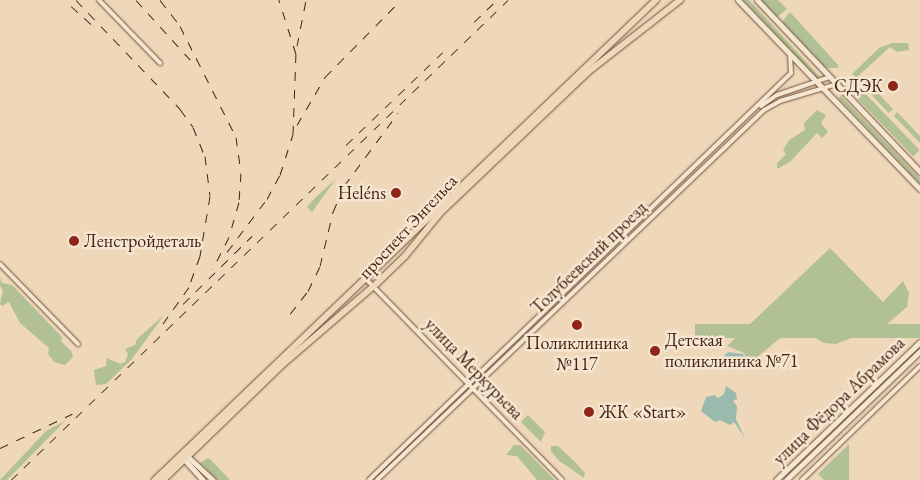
<!DOCTYPE html>
<meta charset="utf-8">
<style>
body{margin:0}
#map{position:relative;width:920px;height:480px;overflow:hidden;background:#efd8b9;font-family:"EB Garamond",serif}
div>[style]{position:absolute}
.green>*{inset:0;background:#b2c095;transform-origin:0 0}
.water>*{inset:0;background:#9abaad}
.roads{filter:drop-shadow(0 0 1px #6e503a) drop-shadow(0 0 1px #6e503a)}
.minor>*{height:4px;margin:-2px;padding:0 2px;transform-origin:2px;border-radius:2px;background:#f5e6d2}
.tertiary>*{height:5px;margin:-2.5px;padding:0 2.5px;transform-origin:2.5px;border-radius:2.5px;background:#f5e6d2}
.primary>*{height:6px;margin:-3px;padding:0 3px;transform-origin:3px;border-radius:3px;background:#efd8b9}
.rail>*{height:1px;margin-top:-0.5px;transform-origin:0;background:repeating-linear-gradient(90deg,#432310 0 9px,transparent 0 18px)}
.dots>*{width:14px;height:14px;translate:-50% -50%;box-sizing:border-box;border:2px solid #f5e6d2;border-radius:50%}
span{translate:-50% -50%;white-space:nowrap;text-align:center;line-height:1.15;-webkit-text-stroke:5px #f5e6d2;paint-order:stroke}
.poi-label{font-size:18px;color:#432310}
.right{translate:-100% -50%;text-align:right}
.left{translate:0 -50%;text-align:left}
.street-label{font-size:18px;color:#432310}
</style>
<div id="map">
<div class="green">
<i style="clip-path:polygon(743px 0,749px 0,820px 77px,816px 77px)"></i>
<i style="clip-path:polygon(761px 0,778px 0,787px 9px,777px 17px)"></i>
<i style="clip-path:polygon(790px 12px,839px 66px,837px 68px,826px 68px,782px 22px)"></i>
<i style="clip-path:polygon(892px 43px,908px 43px,909px 50px,897px 52px,890px 47px,856px 78px,852px 74px,879px 48px)"></i>
<i style="left:865px;top:79px;width:41px;height:6px;rotate:47deg"></i>
<i style="left:855px;top:83px;width:93px;height:9px;rotate:46deg"></i>
<i style="clip-path:polygon(841px 96px,920px 178px,920px 184px,838px 98px)"></i>
<i style="clip-path:polygon(817px 110px,826px 115px,821px 123px,828px 132px,822px 138px,817px 133px,790px 162px,777px 169px,777px 163px,786px 154px,783px 150px,789px 140px,805px 130px,804px 123px)"></i>
<i style="clip-path:polygon(897px 112px,920px 136px,920px 143px,894px 116px)"></i>
<i style="clip-path:polygon(336px 179px,312px 212px,307px 207px,316px 197px)"></i>
<i style="clip-path:polygon(830px 248px,883px 302px,903px 281px,909px 293px,907px 307px,887px 324px,874px 324px,859px 335px,836px 344px,824px 343px,794px 326px,748px 365px,744px 353px,727px 346px)"></i>
<i style="clip-path:polygon(1px 276px,2px 283px,12px 285px,62px 337px,61px 341px,72px 352px,73px 357px,65px 365px,54px 362px,48px 354px,49px 348px,20px 323px,9px 302px,2px 306px,0 304px,3px 290px,0 286px)"></i>
<i style="clip-path:polygon(164px 315px,132px 359px,106px 384px,96px 385px,94px 370px,106px 366px,107px 358px,120px 364px,125px 362px,128px 354px,125px 349px,135px 345px,137px 339px)"></i>
<i style="left:920px;top:324px;width:14px;height:225px;rotate:90deg"></i>
<i style="clip-path:polygon(528px 415px,545px 432px,541px 442px,521px 422px)"></i>
<i style="clip-path:polygon(65px 421px,7px 480px,0 480px,46px 431px)"></i>
<i style="clip-path:polygon(849px 444px,849px 480px,824px 480px,818px 474px)"></i>
<i style="clip-path:polygon(514px 445px,520px 445px,555px 480px,537px 480px,517px 456px,506px 455px)"></i>
<i style="clip-path:polygon(551px 446px,558px 446px,575px 462px,585px 473px,584px 478px,558px 460px,551px 451px)"></i>
<i style="clip-path:polygon(208px 458px,211px 460px,230px 480px,217px 480px,200px 463px)"></i>
</div>
<div class="water">
<i style="clip-path:polygon(728px 352px,743px 354px,746px 359px,745px 363px,730px 364px,723px 357px)"></i>
<i style="clip-path:polygon(726px 386px,736px 393px,737px 399px,733px 401px,737px 406px,736px 419px,745px 438px,734px 422px,730px 425px,720px 420px,715px 422px,701px 411px,706px 397px,715px 395px,718px 398px,724px 394px)"></i>
</div>
<div class="roads">
<div class="minor">
<i style="left:99px;top:0;width:88px;rotate:45.9deg"></i>
<i style="left:761px;top:106px;width:19px;rotate:-35deg"></i>
<i style="left:777px;top:95px;width:56px;rotate:-18.8deg"></i>
<i style="left:0;top:264px;width:112px;rotate:45.7deg"></i>
<i style="left:365px;top:278px;width:282px;rotate:45.7deg"></i>
<i style="left:369px;top:480px;width:586px;rotate:-43.96deg"></i>
<i style="left:791px;top:73px;width:18px;rotate:-93deg"></i>
<i style="left:377px;top:480px;width:535px;rotate:-43.71deg"></i>
<i style="left:764px;top:110px;width:18px;rotate:-29deg"></i>
<i style="left:780px;top:101px;width:59px;rotate:-16.6deg"></i>
<i style="left:802px;top:480px;width:164px;rotate:-44deg"></i>
</div>
<div class="tertiary">
<i style="left:738px;top:0;width:262px;rotate:46.1deg"></i>
<i style="left:757px;top:0;width:237px;rotate:46.5deg"></i>
<i style="left:186px;top:455px;width:37px;rotate:43deg"></i>
<i style="left:183px;top:458px;width:30px;rotate:48deg"></i>
<i style="left:776px;top:480px;width:199px;rotate:-43.8deg"></i>
<i style="left:786px;top:480px;width:186px;rotate:-43.9deg"></i>
</div>
<div class="primary">
<i style="left:155px;top:480px;width:694px;rotate:-43.77deg"></i>
<i style="left:163px;top:480px;width:165px;rotate:-44deg"></i>
<i style="left:282px;top:365px;width:121px;rotate:-40.7deg"></i>
<i style="left:374px;top:286px;width:43px;rotate:-44.1deg"></i>
<i style="left:405px;top:256px;width:57px;rotate:-50.7deg"></i>
<i style="left:441px;top:212px;width:203px;rotate:-43.6deg"></i>
<i style="left:588px;top:72px;width:117px;rotate:-38deg"></i>
</div>
</div>
<div class="rail">
<i style="left:76px;top:0;width:151px;rotate:46.3deg"></i>
<i style="left:180px;top:109px;width:22px;rotate:54deg"></i>
<i style="left:193px;top:127px;width:31px;rotate:68deg"></i>
<i style="left:205px;top:156px;width:40px;rotate:82.9deg"></i>
<i style="left:210px;top:196px;width:61px;rotate:99.5deg"></i>
<i style="left:200px;top:256px;width:33px;rotate:110deg"></i>
<i style="left:189px;top:287px;width:47px;rotate:125.4deg"></i>
<i style="left:136px;top:0;width:86px;rotate:47.8deg"></i>
<i style="left:160px;top:0;width:33px;rotate:52deg"></i>
<i style="left:180px;top:26px;width:124px;rotate:63.2deg"></i>
<i style="left:236px;top:137px;width:36px;rotate:82deg"></i>
<i style="left:241px;top:173px;width:29px;rotate:94deg"></i>
<i style="left:239px;top:202px;width:36px;rotate:106deg"></i>
<i style="left:229px;top:237px;width:36px;rotate:117deg"></i>
<i style="left:71px;top:6px;width:27px;rotate:42deg"></i>
<i style="left:474px;top:22px;width:32px;rotate:-44deg"></i>
<i style="left:297px;top:46px;width:47px;rotate:-78.9deg"></i>
<i style="left:297px;top:125px;width:56px;rotate:-59.7deg"></i>
<i style="left:325px;top:77px;width:108px;rotate:-45.4deg"></i>
<i style="left:346px;top:145px;width:134px;rotate:-43.8deg"></i>
<i style="left:227px;top:252px;width:66px;rotate:-53deg"></i>
<i style="left:267px;top:199px;width:27px;rotate:-62deg"></i>
<i style="left:280px;top:175px;width:43px;rotate:-72.4deg"></i>
<i style="left:293px;top:134px;width:80px;rotate:-87.9deg"></i>
<i style="left:296px;top:54px;width:57px;rotate:-107.5deg"></i>
<i style="left:183px;top:304px;width:97px;rotate:-44.6deg"></i>
<i style="left:290px;top:314px;width:29px;rotate:-52deg"></i>
<i style="left:308px;top:291px;width:28px;rotate:-64deg"></i>
<i style="left:320px;top:266px;width:56px;rotate:-76.5deg"></i>
<i style="left:333px;top:212px;width:28px;rotate:-67deg"></i>
<i style="left:344px;top:186px;width:91px;rotate:-53.5deg"></i>
<i style="left:0;top:448px;width:80px;rotate:-25.3deg"></i>
<i style="left:11px;top:480px;width:691px;rotate:-44deg"></i>
</div>
<div class="dots">
<i style="left:893px;top:86px;background:#8f2418"></i>
<i style="left:396px;top:193px;background:#8f2418"></i>
<i style="left:74px;top:241px;background:#8f2418"></i>
<i style="left:577px;top:325px;background:#8f2418"></i>
<i style="left:655px;top:351px;background:#8f2418"></i>
<i style="left:589px;top:412px;background:#8f2418"></i>
</div>
<div class="poi-label">
<span class="right" style="left:883px;top:86px">СДЭК</span>
<span class="right" style="left:386px;top:193px">Heléns</span>
<span class="left" style="left:84px;top:241px">Ленстройдеталь</span>
<span class="left" style="left:665px;top:351px">Детская<br>поликлиника №71</span>
<span style="left:577px;top:354px">Поликлиника<br>№117</span>
<span class="left" style="left:599px;top:412px">ЖК «Start»</span>
</div>
<div class="street-label">
<span style="left:408px;top:227px;rotate:-47deg">проспект Энгельса</span>
<span style="left:589px;top:258px;rotate:-44deg">Толубеевский проезд</span>
<span style="left:474px;top:369px;rotate:46deg">улица Меркурьева</span>
<span style="left:839px;top:401px;rotate:-44deg">улица Фёдора Абрамова</span>
</div>
</div>
